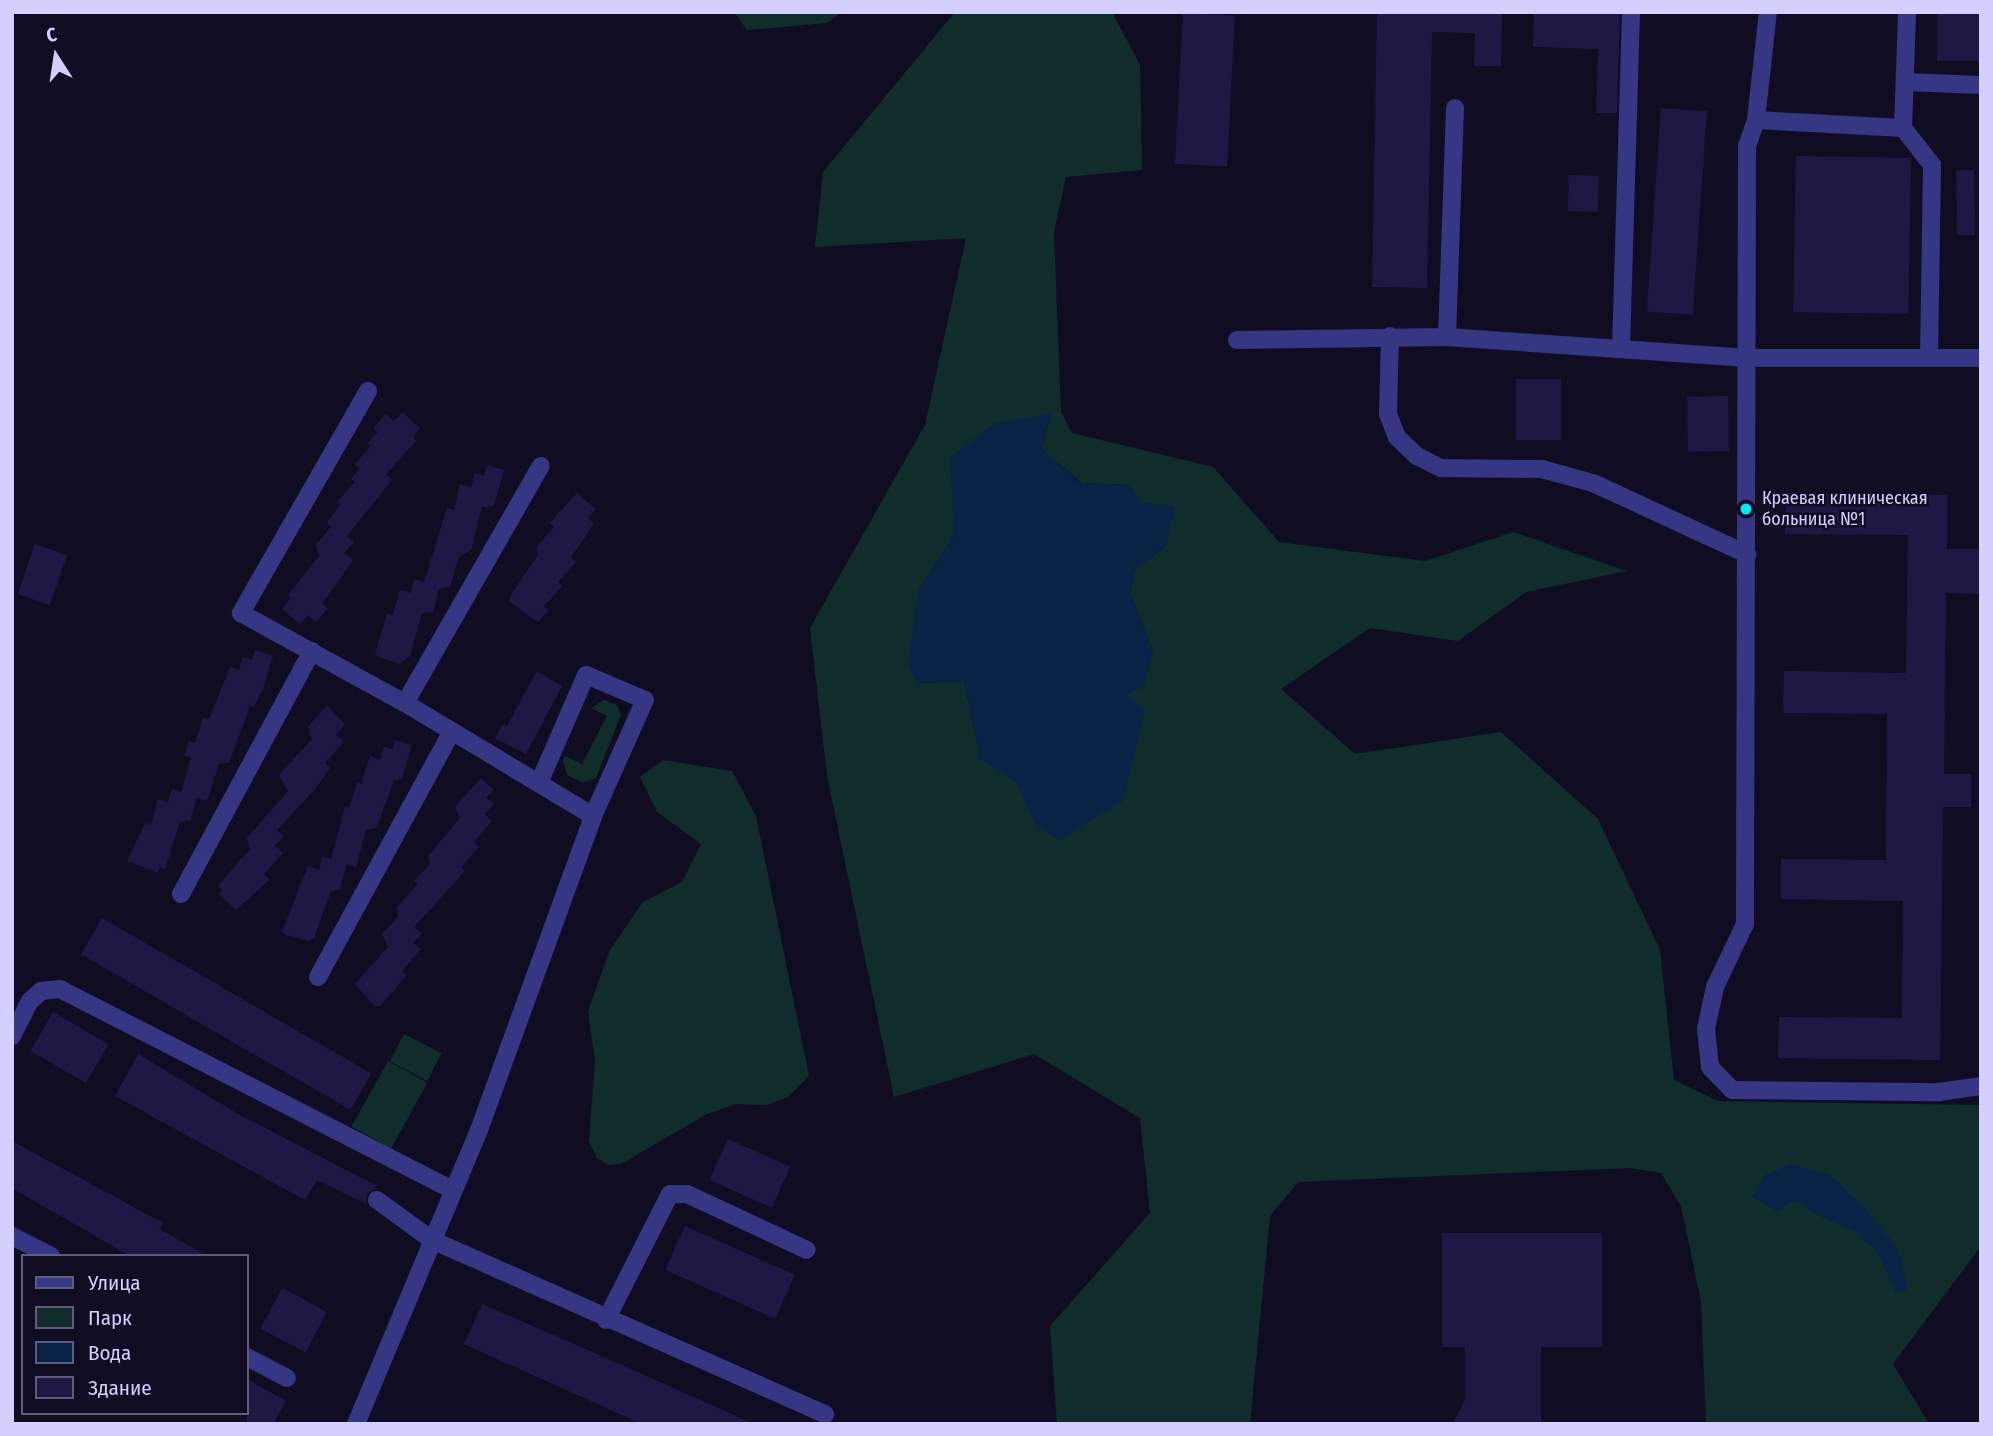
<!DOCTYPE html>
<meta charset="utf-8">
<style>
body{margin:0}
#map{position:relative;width:1993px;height:1436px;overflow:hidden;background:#100d23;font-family:"Fira Sans Condensed",sans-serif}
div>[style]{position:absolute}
.green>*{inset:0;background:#102d2b;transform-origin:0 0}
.water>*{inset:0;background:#092246}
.building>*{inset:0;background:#1f1845;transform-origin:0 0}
.minor>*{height:18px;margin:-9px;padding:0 9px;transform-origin:9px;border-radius:9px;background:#363684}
.dots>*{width:19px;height:19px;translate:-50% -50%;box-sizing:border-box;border:4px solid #100d23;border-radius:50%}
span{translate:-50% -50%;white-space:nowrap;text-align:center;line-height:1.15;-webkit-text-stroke:5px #100d23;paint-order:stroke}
.poi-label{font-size:18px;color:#d3cfff}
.left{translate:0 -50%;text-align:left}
.frame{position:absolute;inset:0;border:14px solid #d3cfff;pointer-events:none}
.legend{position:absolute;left:21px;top:1254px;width:228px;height:161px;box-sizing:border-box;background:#100d23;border:2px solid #5e5b7b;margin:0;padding:9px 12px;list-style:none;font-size:21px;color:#d3cfff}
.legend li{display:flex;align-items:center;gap:14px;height:35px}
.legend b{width:35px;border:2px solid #5e5b7b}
.north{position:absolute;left:21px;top:21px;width:70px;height:70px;-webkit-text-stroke:5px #100d23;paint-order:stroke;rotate:348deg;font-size:19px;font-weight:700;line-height:28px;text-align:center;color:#d3cfff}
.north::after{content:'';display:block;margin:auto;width:24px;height:32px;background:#d3cfff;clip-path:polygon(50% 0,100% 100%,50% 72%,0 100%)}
</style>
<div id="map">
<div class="green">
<i style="clip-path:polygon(734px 12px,842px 12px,827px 23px,747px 30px)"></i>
<i style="clip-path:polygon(evenodd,955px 12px,1112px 12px,1140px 65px,1142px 170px,1066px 177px,1054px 232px,1061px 412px,1072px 433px,1213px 467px,1279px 542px,1425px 561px,1513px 532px,1627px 571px,1526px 592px,1458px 641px,1370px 628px,1281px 689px,1355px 754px,1501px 732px,1598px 819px,1660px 950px,1674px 1080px,1718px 1101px,1981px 1105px,1981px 1246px,1893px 1364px,1929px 1424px,1706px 1424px,1701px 1302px,1681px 1206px,1661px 1173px,1629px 1168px,1298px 1182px,1270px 1216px,1250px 1424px,1057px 1424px,1050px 1326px,1150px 1213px,1140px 1118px,1034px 1054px,894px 1097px,827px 776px,810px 628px,925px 425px,966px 238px,815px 247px,823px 172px,955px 12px,1051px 414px,1041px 449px,1082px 483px,1129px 485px,1166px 546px,1135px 570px,1130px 592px,1153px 651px,1036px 826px,1019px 785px,980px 758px,964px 681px,918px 683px,918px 591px,954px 534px,1051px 414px)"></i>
<i style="clip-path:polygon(604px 700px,617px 705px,621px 715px,596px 778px,583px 783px,567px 775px,563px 760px,565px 756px,582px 764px,607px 716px,591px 708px)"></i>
<i style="clip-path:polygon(663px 760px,732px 771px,756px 816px,809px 1076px,788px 1097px,766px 1105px,736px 1104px,707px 1114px,621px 1164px,608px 1165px,597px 1158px,589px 1141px,595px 1061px,588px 1011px,610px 950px,643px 902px,682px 882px,701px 844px,657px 812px,640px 777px)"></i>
<i style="left:404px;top:1034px;width:42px;height:31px;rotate:27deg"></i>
<i style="left:388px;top:1061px;width:45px;height:75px;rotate:29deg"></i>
</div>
<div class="water">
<i style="clip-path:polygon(1051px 413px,1041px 449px,1081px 483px,1129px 485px,1141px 502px,1175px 506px,1166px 546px,1135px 570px,1130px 592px,1153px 651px,1144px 686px,1127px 695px,1145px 709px,1123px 801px,1059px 841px,1036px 826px,1018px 785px,980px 758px,964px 681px,917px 683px,908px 665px,918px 591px,954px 534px,950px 458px,994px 423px)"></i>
<i style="clip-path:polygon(1791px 1164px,1830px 1175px,1862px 1205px,1898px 1248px,1908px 1290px,1895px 1292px,1878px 1253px,1854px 1231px,1814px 1214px,1796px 1200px,1777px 1211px,1752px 1197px,1765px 1175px)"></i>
</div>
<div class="building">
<i style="clip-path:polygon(1377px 12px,1502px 12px,1501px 66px,1474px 66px,1475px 33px,1432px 32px,1427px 288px,1372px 287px)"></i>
<i style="clip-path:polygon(1534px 12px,1620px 12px,1617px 113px,1596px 113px,1598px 49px,1533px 47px)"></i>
<i style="left:1937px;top:12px;width:44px;height:49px"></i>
<i style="left:1183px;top:13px;width:52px;height:151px;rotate:3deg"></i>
<i style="left:1661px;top:108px;width:46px;height:204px;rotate:4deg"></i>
<i style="left:1796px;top:156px;width:115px;height:156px;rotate:1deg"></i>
<i style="left:1974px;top:170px;width:65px;height:18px;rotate:89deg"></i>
<i style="left:1569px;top:175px;width:30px;height:36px;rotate:2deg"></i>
<i style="left:1516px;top:379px;width:45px;height:61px"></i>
<i style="left:1728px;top:396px;width:55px;height:41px;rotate:89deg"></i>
<i style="clip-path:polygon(402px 412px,420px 428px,413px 437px,416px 441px,386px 474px,392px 480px,347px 536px,354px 542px,344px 553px,353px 560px,322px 604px,328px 608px,316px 622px,308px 615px,300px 624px,282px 609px,291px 598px,288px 595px,319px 556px,316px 545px,331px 527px,327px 523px,340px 505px,337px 502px,355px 482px,351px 479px,359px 469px,355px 464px,371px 446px,367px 443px,378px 432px,373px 428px,386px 414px,394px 421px)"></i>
<i style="clip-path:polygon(487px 465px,504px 470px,494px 506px,482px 507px,471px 550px,459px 557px,450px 586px,439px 589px,433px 612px,422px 613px,410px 656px,400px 664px,378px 657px,375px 654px,387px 614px,393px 615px,400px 590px,411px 593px,414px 579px,424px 582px,447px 508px,454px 510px,460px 484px,471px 487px,475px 473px,484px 476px)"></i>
<i style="clip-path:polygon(577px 493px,596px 509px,588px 518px,594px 524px,571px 557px,576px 562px,558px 582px,562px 586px,544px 606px,549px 610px,538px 622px,510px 602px,510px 596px,538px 555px,536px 548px,554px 527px,550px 523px)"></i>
<i style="clip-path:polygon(1786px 493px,1947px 495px,1947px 549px,1981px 549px,1981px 594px,1946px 593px,1944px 774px,1971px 774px,1971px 807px,1943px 807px,1940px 1060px,1778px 1058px,1779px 1017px,1902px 1018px,1903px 901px,1781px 899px,1781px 859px,1886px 860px,1887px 714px,1783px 713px,1784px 671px,1906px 673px,1908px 535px,1785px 534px)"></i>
<i style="left:35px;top:544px;width:34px;height:53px;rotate:19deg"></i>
<i style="clip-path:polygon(255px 650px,273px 656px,263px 689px,254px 707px,250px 706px,229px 763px,219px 764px,207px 801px,197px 798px,190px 820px,180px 822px,165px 869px,160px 867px,158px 873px,127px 861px,145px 823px,151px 825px,158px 799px,168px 802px,172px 789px,181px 792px,191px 758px,184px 755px,189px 741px,195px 743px,203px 718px,209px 719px,230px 667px,239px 670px,243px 657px,252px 660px)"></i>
<i style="clip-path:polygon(537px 671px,562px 686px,526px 754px,495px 738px,503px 724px,507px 726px)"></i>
<i style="clip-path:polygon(327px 705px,345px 725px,336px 735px,344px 742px,325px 763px,330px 768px,315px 789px,277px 830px,284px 836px,275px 846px,283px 853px,264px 874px,270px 879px,236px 910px,219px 894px,223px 890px,218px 886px,250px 849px,247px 838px,288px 791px,279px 775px,312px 739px,308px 727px)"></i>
<i style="clip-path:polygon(395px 740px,412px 745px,402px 778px,394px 781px,376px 828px,366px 830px,356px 867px,347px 864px,340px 889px,331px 891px,314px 938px,309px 941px,286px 935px,282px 932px,308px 866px,319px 870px,322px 857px,331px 859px,345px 807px,349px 808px,357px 782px,361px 784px,370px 756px,380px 760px,384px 747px,393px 749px)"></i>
<i style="clip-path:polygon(481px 778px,494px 790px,486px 798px,494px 804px,484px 814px,492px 821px,474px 842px,479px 847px,461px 867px,465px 871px,414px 927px,422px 933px,413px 943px,421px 949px,402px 971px,407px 975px,380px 1006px,374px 1006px,355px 984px,388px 947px,382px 934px,398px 917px,397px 907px,418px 884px,414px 881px,430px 864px,428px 856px,460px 818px,455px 807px)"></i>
<i style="left:102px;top:918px;width:311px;height:42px;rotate:30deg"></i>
<i style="left:53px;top:1012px;width:64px;height:45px;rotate:30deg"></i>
<i style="clip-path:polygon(138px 1054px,240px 1115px,377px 1186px,367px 1194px,366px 1204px,317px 1180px,305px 1200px,115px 1096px)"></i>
<i style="left:728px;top:1139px;width:68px;height:45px;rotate:24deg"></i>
<i style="clip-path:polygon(12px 1141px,163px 1223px,159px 1229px,207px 1256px,130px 1256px,34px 1201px,12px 1188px)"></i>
<i style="left:685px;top:1226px;width:120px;height:48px;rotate:24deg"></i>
<i style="clip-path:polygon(1442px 1233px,1602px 1233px,1602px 1347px,1541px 1347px,1541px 1424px,1453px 1424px,1465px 1399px,1465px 1347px,1442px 1347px)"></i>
<i style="left:282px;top:1288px;width:51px;height:46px;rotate:28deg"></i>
<i style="clip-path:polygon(482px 1304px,606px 1358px,754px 1424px,642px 1424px,464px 1344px)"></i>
<i style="clip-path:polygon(247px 1379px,286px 1401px,273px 1424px,247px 1424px)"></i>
</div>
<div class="minor">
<i style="left:1905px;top:82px;width:76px;rotate:2.3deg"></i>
<i style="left:1756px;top:120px;width:109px;rotate:-83.7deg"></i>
<i style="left:1903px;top:128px;width:116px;rotate:-88deg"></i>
<i style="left:1390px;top:336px;width:78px;rotate:91.5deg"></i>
<i style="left:1388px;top:414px;width:25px;rotate:69deg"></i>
<i style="left:1397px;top:437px;width:28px;rotate:44deg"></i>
<i style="left:1417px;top:456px;width:27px;rotate:27deg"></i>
<i style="left:1441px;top:468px;width:101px;rotate:0.6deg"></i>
<i style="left:1542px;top:469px;width:53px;rotate:15.4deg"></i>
<i style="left:1593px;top:483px;width:170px;rotate:24.8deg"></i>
<i style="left:1447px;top:337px;width:229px;rotate:-88deg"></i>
<i style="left:1237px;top:340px;width:210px;rotate:-0.8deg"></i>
<i style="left:1447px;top:337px;width:302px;rotate:4deg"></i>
<i style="left:1748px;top:358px;width:233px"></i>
<i style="left:1621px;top:349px;width:337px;rotate:-88.3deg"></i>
<i style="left:1929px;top:358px;width:193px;rotate:-89.1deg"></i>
<i style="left:1932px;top:165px;width:47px;rotate:-128.1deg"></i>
<i style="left:1903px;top:128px;width:147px;rotate:-176.9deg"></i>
<i style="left:1756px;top:120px;width:28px;rotate:109deg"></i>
<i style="left:1747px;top:146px;width:778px;rotate:90.15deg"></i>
<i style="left:1745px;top:924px;width:70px;rotate:115.5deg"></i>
<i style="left:1715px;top:987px;width:43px;rotate:102.1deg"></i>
<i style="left:1706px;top:1029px;width:38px;rotate:84deg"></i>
<i style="left:1710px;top:1067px;width:32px;rotate:46deg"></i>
<i style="left:1732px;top:1090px;width:207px;rotate:0.6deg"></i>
<i style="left:1939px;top:1092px;width:42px;rotate:-8.1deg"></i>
<i style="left:368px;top:391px;width:256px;rotate:119.8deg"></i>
<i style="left:241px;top:613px;width:187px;rotate:28.8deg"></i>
<i style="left:405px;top:703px;width:219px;rotate:31deg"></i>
<i style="left:405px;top:703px;width:273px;rotate:-60.2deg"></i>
<i style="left:181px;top:894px;width:276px;rotate:-61.7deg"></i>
<i style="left:318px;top:977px;width:280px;rotate:-61.4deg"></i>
<i style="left:12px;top:1036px;width:39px;rotate:-63deg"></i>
<i style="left:30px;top:1001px;width:15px;rotate:-42deg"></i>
<i style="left:41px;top:991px;width:19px;rotate:-6deg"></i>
<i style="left:60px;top:989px;width:441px;rotate:27.1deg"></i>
<i style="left:377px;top:1200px;width:68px;rotate:36deg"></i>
<i style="left:432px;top:1240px;width:430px;rotate:23.9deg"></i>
<i style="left:12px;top:1236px;width:44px;rotate:27.1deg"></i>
<i style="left:606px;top:1320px;width:141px;rotate:-63.1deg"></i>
<i style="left:670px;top:1194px;width:17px"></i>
<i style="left:687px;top:1194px;width:132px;rotate:25deg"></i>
<i style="left:247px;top:1357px;width:45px;rotate:27.7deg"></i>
<i style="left:356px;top:1424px;width:319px;rotate:-67.3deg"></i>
<i style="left:479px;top:1130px;width:334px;rotate:-70deg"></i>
<i style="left:593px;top:816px;width:127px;rotate:-65.9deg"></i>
<i style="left:645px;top:700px;width:64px;rotate:-157deg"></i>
<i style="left:586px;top:675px;width:118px;rotate:113.5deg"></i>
</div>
<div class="dots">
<i style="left:1746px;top:509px;background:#00eafa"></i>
</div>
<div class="poi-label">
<span class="left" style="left:1762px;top:509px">Краевая клиническая<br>больница №1</span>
</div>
<div class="frame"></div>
<ul class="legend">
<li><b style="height:9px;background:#363684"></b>Улица</li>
<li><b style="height:19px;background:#102d2b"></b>Парк</li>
<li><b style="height:19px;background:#092246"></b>Вода</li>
<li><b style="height:19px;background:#1f1845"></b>Здание</li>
</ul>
<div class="north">С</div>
</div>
